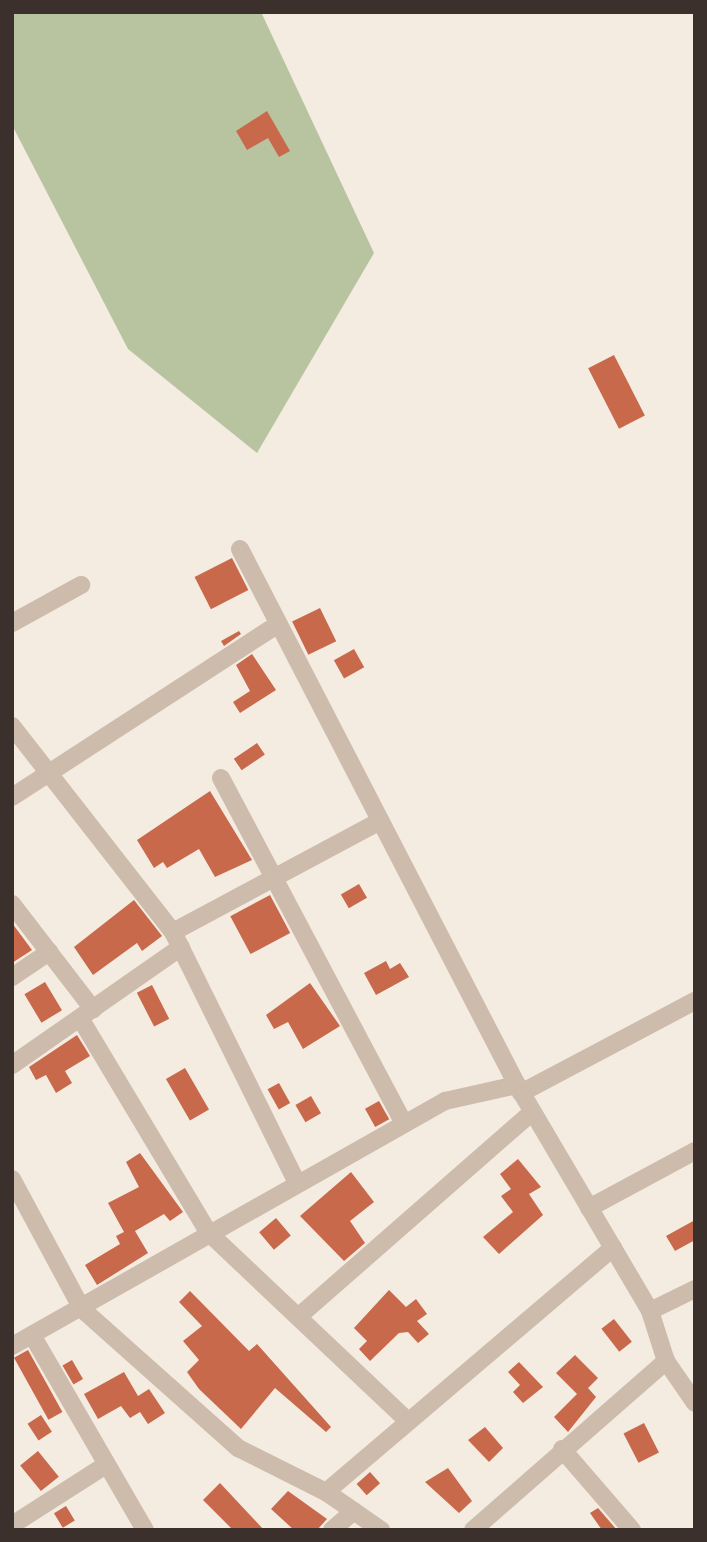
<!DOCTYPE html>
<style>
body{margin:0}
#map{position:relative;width:707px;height:1542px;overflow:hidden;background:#f4ebe1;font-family:Quicksand,sans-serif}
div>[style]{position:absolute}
.green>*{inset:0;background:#b8c4a0}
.building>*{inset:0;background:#c8694b;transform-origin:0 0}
.street>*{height:18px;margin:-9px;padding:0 9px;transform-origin:9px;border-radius:9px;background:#cdbbac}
span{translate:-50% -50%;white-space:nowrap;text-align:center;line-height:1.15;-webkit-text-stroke:7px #fbf5ee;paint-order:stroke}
.frame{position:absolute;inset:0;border:14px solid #3b302b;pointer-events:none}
</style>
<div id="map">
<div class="green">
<i style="clip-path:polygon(12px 12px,261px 12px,374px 253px,257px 453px,128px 349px,12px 125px)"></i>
</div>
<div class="building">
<i style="clip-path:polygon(267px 111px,290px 151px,279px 157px,268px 138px,247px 150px,236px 131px)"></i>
<i style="left:614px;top:355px;width:68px;height:29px;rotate:63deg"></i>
<i style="left:232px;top:558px;width:36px;height:42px;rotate:63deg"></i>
<i style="left:320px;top:608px;width:37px;height:31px;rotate:64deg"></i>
<i style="clip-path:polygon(239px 631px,241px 634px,224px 646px,221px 641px)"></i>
<i style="left:354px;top:649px;width:21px;height:23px;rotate:61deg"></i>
<i style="clip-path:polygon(252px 654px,276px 690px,240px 713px,233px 702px,250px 691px,236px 665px)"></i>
<i style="left:257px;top:743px;width:14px;height:28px;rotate:56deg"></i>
<i style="clip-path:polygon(210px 791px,252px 860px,215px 877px,199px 849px,167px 868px,163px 862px,154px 868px,137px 840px)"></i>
<i style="left:359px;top:884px;width:16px;height:21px;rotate:60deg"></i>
<i style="left:270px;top:895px;width:43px;height:45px;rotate:62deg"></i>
<i style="clip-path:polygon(134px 900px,162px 936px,142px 951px,137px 943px,93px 975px,74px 947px)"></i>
<i style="clip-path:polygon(12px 923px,32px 950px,12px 963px)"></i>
<i style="clip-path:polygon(386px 961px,390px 969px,400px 963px,409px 977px,376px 995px,364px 973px)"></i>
<i style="left:45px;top:982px;width:33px;height:24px;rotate:59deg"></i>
<i style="clip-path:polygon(310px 983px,340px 1026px,303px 1049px,288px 1022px,274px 1029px,266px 1015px)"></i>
<i style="left:152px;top:985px;width:38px;height:17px;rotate:63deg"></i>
<i style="clip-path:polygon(77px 1035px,90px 1056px,65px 1071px,72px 1083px,56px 1093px,46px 1075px,36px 1080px,29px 1067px)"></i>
<i style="left:185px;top:1068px;width:48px;height:22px;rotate:60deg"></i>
<i style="left:279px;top:1083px;width:23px;height:13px;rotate:61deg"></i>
<i style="left:311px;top:1096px;width:20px;height:18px;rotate:60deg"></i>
<i style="left:379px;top:1101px;width:21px;height:16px;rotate:61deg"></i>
<i style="clip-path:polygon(140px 1153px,183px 1212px,170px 1221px,164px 1214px,135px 1231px,148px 1253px,97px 1285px,85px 1265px,120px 1244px,116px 1236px,124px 1232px,108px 1203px,139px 1187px,126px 1162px)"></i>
<i style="clip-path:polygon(518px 1159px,541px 1187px,529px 1194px,543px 1215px,499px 1254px,483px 1237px,513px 1212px,501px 1196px,511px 1189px,500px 1174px)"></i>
<i style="clip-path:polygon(351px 1172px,374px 1202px,350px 1221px,365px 1243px,344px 1261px,300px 1216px)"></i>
<i style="left:276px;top:1218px;width:23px;height:22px;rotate:50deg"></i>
<i style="clip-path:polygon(695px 1220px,695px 1240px,675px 1251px,666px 1236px)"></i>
<i style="clip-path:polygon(389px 1290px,406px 1307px,416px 1299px,427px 1314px,417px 1321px,429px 1334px,418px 1343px,408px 1332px,399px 1333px,370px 1361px,359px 1349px,367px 1341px,354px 1328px)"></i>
<i style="clip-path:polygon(190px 1291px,249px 1351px,257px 1344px,331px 1427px,326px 1432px,275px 1388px,241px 1429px,199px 1389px,187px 1372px,199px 1360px,183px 1341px,202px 1326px,179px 1302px)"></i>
<i style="left:614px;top:1319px;width:29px;height:16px;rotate:52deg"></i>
<i style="left:28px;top:1350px;width:71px;height:16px;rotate:61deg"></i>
<i style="clip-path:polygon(575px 1355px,598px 1378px,588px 1388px,596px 1397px,568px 1432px,554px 1417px,577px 1394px,556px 1373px)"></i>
<i style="left:72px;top:1360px;width:22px;height:11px;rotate:60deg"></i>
<i style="clip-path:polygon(519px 1362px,543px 1387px,523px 1403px,513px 1392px,520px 1385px,508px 1372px)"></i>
<i style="clip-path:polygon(124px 1372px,138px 1396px,149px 1389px,165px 1413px,148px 1424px,140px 1412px,130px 1418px,121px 1406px,98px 1419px,84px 1394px)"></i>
<i style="left:41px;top:1415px;width:20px;height:16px;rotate:57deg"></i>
<i style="left:644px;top:1423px;width:33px;height:23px;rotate:63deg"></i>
<i style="clip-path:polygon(485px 1427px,503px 1448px,489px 1462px,468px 1440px)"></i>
<i style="left:38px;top:1451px;width:33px;height:23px;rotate:51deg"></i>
<i style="clip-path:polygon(448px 1468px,472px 1501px,459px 1513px,425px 1482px)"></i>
<i style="left:370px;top:1472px;width:15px;height:18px;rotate:48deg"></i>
<i style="clip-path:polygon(220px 1483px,264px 1530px,233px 1530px,203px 1500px)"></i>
<i style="clip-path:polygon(288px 1491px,327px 1519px,317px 1530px,294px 1530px,271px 1509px)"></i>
<i style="left:66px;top:1506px;width:17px;height:14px;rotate:59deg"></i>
<i style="clip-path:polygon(598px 1508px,617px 1530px,602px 1530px,590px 1513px)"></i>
</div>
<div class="street">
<i style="left:240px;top:549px;width:603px;rotate:62.67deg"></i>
<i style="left:517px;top:1085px;width:262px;rotate:59.5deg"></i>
<i style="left:650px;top:1311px;width:52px;rotate:72.3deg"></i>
<i style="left:666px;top:1361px;width:51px;rotate:55.4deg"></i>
<i style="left:12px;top:623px;width:79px;rotate:-28.8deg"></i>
<i style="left:12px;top:726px;width:261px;rotate:52deg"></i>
<i style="left:173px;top:932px;width:280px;rotate:63.7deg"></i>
<i style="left:221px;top:778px;width:391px;rotate:62.1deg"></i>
<i style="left:12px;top:797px;width:317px;rotate:-33deg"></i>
<i style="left:12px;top:904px;width:133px;rotate:52.4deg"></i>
<i style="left:173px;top:932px;width:235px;rotate:-28.2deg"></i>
<i style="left:12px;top:977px;width:45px;rotate:-34deg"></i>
<i style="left:80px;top:1018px;width:249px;rotate:59.1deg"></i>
<i style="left:208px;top:1232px;width:274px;rotate:43.4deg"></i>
<i style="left:12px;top:1065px;width:206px;rotate:-34.9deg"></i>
<i style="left:521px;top:1093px;width:197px;rotate:-27.9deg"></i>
<i style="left:12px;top:1179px;width:148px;rotate:61.7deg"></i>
<i style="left:82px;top:1309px;width:209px;rotate:41.7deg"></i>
<i style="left:238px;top:1448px;width:98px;rotate:26.6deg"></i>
<i style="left:326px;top:1492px;width:67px;rotate:34.6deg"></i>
<i style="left:589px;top:1208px;width:120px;rotate:-28.3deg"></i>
<i style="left:650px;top:1311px;width:50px;rotate:-26.1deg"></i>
<i style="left:298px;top:1317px;width:311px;rotate:-41.2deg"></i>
<i style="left:32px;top:1335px;width:225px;rotate:59.9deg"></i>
<i style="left:12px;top:1346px;width:498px;rotate:-29.5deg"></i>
<i style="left:445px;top:1101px;width:74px;rotate:-12.5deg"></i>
<i style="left:562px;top:1449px;width:107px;rotate:49.2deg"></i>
<i style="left:326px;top:1492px;width:377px;rotate:-40.4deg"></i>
<i style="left:12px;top:1525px;width:112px;rotate:-32.6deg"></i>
<i style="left:332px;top:1530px;width:29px;rotate:-41deg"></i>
<i style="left:473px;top:1530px;width:257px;rotate:-41.2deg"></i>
</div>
<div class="frame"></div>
</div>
